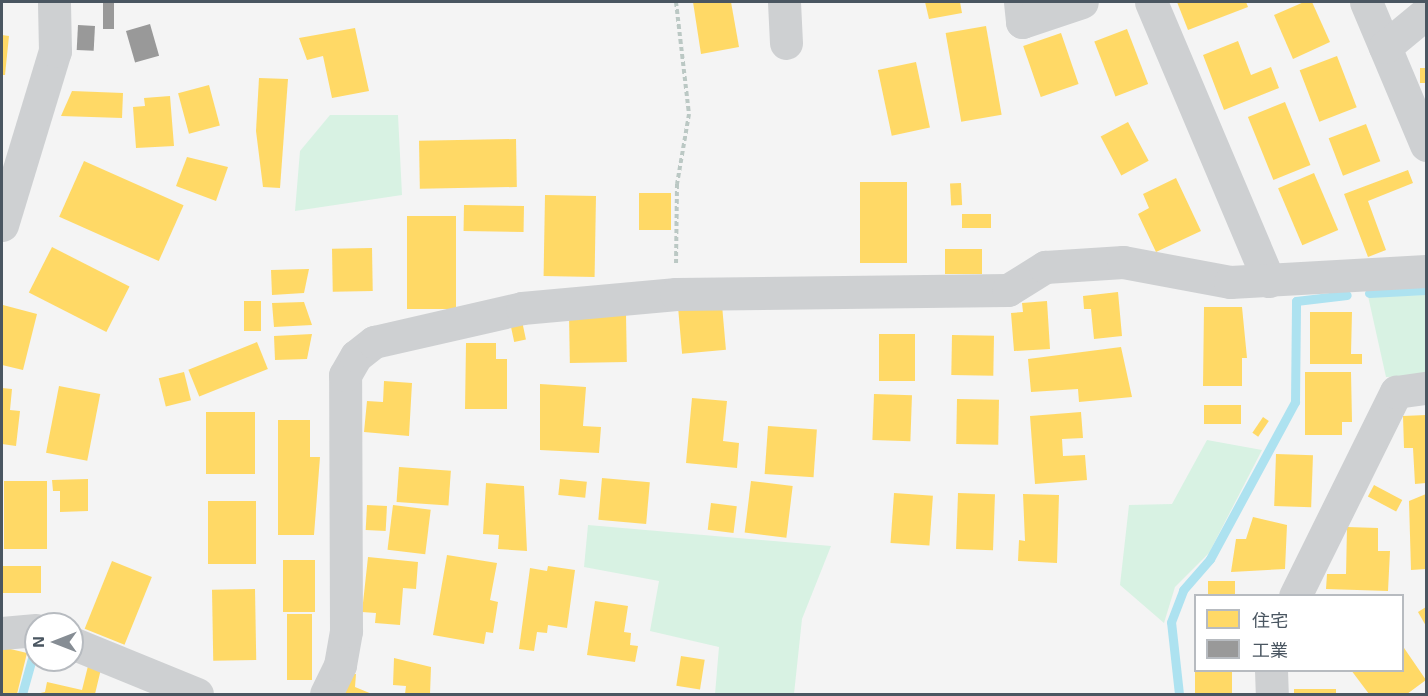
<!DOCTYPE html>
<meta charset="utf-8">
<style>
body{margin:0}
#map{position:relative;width:1428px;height:696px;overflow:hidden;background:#f4f4f4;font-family:"Exo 2","Noto Sans JP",sans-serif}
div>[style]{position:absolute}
.green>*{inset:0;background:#d8f2e3}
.homes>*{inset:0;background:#ffd966;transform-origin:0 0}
.industry>*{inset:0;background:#999;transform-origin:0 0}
.stream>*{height:9px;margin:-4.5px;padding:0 4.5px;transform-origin:4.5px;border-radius:4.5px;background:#ade2f0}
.path>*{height:4px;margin-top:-2px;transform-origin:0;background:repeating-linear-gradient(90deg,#bbc8c4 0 4.5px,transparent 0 7.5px)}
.street>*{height:33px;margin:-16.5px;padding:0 16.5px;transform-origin:16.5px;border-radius:16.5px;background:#ced0d2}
span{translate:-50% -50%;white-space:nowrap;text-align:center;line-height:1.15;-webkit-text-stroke:6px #fff;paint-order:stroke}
.frame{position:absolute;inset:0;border:3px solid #4a5661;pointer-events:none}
.legend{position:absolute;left:1194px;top:594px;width:210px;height:78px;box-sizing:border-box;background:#fff;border:2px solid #b7bbc0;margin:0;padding:8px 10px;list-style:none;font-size:18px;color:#4a5661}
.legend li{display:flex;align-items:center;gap:12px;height:30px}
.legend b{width:30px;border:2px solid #b7bbc0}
.north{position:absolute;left:24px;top:612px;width:60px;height:60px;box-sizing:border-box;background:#fff;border:2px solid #b7bbc0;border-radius:50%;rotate:270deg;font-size:16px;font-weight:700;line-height:24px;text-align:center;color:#4a5661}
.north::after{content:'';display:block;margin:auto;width:21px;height:27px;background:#868d94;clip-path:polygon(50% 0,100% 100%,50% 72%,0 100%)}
</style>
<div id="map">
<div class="green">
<i style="clip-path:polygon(330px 115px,398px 115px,402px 195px,295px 211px,300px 151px)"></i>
<i style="clip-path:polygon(1426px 295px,1426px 376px,1386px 377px,1368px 296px)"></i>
<i style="clip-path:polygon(1207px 440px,1262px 450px,1209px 553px,1175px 587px,1164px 623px,1120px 585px,1129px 505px,1172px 504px)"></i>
<i style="clip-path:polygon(588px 525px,831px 546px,802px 619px,794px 694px,715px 694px,719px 647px,650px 631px,659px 581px,584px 567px)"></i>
</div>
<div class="homes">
<i style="clip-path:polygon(693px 2px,731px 2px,739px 47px,701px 54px)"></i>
<i style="clip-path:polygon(925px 2px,960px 2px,962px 13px,929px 19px)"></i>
<i style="clip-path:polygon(1177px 2px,1246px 2px,1248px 7px,1188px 30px)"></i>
<i style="clip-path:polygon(1304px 2px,1312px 2px,1330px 42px,1293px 59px,1274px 15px)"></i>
<i style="left:986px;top:26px;width:90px;height:41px;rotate:80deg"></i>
<i style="clip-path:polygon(355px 28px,369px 91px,332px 98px,323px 56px,307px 60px,299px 38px)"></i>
<i style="left:1127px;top:29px;width:59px;height:35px;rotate:69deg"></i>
<i style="left:1061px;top:33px;width:54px;height:40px;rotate:71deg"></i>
<i style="clip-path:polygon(2px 35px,9px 36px,5px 75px,2px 75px)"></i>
<i style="clip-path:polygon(1238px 41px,1251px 75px,1271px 67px,1279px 88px,1224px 110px,1203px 55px)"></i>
<i style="left:1337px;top:56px;width:55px;height:40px;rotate:69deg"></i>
<i style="left:916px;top:62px;width:67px;height:39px;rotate:78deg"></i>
<i style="left:1420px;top:68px;width:6px;height:15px"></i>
<i style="clip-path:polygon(259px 78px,288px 79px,280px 188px,263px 187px,256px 131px)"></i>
<i style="left:209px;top:85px;width:42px;height:32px;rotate:75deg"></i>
<i style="clip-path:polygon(72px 91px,123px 93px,122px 118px,61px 116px)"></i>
<i style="clip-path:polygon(170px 96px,174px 146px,136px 148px,133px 107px,145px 106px,144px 98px)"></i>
<i style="left:1285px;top:102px;width:68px;height:40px;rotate:68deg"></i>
<i style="left:1128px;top:122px;width:44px;height:31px;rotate:62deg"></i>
<i style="left:1366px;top:124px;width:40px;height:40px;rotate:69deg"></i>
<i style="left:516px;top:139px;width:48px;height:97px;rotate:89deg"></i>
<i style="clip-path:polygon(187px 157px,228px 167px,216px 201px,176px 186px)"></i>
<i style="left:84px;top:161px;width:109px;height:61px;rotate:24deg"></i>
<i style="clip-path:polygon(1408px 170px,1413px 183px,1368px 201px,1386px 250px,1368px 257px,1344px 194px)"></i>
<i style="left:1314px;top:173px;width:62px;height:39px;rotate:67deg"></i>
<i style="clip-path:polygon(1176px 178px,1201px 231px,1156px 252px,1138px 214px,1149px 208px,1143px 194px)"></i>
<i style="left:860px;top:182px;width:47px;height:81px"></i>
<i style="left:961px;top:183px;width:22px;height:11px;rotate:87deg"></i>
<i style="left:639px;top:193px;width:32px;height:37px"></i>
<i style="left:545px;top:195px;width:51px;height:81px;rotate:1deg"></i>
<i style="left:464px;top:205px;width:60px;height:26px;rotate:1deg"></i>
<i style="left:991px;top:214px;width:14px;height:29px;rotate:90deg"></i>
<i style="left:407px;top:216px;width:49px;height:93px"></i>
<i style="left:52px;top:247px;width:87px;height:51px;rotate:27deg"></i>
<i style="left:372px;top:248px;width:43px;height:40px;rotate:89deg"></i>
<i style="left:945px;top:249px;width:37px;height:25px"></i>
<i style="clip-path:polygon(309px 269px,304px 293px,272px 295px,271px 270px)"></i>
<i style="clip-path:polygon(1118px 292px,1122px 336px,1094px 339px,1091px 309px,1084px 309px,1083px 296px)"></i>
<i style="left:244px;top:301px;width:17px;height:30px"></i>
<i style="clip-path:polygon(1047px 301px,1050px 349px,1014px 351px,1011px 313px,1023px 312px,1022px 303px)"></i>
<i style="clip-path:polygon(304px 302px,312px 325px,274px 327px,272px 303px)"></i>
<i style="clip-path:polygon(3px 305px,37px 314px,23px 370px,2px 365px)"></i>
<i style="left:722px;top:305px;width:45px;height:44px;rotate:85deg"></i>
<i style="clip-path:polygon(1204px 307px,1242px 307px,1247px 358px,1242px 358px,1242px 386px,1203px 386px)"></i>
<i style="clip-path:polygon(1310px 312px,1352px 312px,1351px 354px,1362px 354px,1362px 364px,1310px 364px)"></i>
<i style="left:626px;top:314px;width:48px;height:57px;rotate:89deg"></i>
<i style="left:522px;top:321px;width:19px;height:12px;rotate:78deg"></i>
<i style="clip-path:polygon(312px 334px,307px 359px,275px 360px,274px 336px)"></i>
<i style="left:879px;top:334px;width:36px;height:47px"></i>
<i style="left:952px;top:335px;width:42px;height:40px;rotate:1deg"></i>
<i style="left:257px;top:342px;width:29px;height:74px;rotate:68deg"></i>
<i style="clip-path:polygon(466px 343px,496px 343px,496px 359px,507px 359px,507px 409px,465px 409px)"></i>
<i style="clip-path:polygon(1121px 347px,1132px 397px,1079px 402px,1078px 389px,1031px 392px,1028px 359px)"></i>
<i style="left:184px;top:372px;width:29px;height:26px;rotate:76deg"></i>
<i style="clip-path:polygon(1305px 372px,1351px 372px,1352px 422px,1342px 422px,1342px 435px,1305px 435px)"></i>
<i style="clip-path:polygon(384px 381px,412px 383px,409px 436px,364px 432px,367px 401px,383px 402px)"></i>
<i style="clip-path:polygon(540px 384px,586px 387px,583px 426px,601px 427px,599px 453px,540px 450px)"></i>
<i style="left:59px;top:386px;width:42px;height:68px;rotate:11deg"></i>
<i style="clip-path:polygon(2px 388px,12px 389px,10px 410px,20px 411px,16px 446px,2px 444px)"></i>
<i style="left:874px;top:394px;width:38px;height:46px;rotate:2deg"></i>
<i style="clip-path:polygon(692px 398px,727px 401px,723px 441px,739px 443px,737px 468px,686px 463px)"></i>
<i style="left:957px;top:399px;width:42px;height:45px;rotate:1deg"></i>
<i style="left:1204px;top:405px;width:37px;height:19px"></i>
<i style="left:206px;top:412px;width:49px;height:62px"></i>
<i style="clip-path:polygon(1081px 412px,1083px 438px,1062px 439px,1063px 456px,1085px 455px,1087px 480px,1035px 484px,1030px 416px)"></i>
<i style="clip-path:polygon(1426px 415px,1426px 483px,1415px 484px,1413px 448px,1404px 448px,1403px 416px)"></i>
<i style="left:1263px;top:417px;width:7px;height:19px;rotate:34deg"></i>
<i style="clip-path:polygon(278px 420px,310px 420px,310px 457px,320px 457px,314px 535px,278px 535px)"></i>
<i style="left:768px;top:426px;width:49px;height:48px;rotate:4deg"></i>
<i style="left:1276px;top:454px;width:37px;height:52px;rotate:2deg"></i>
<i style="left:399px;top:467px;width:52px;height:35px;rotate:4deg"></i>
<i style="left:602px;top:478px;width:48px;height:42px;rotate:5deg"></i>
<i style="clip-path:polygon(88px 479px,88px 511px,60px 512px,60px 491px,53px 491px,52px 480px)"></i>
<i style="left:560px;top:479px;width:27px;height:16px;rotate:6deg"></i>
<i style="left:4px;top:481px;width:43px;height:68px"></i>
<i style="left:751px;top:481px;width:42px;height:52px;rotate:7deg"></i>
<i style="clip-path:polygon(486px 483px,524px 486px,527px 551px,498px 549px,499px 535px,483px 534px)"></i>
<i style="left:1374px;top:485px;width:32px;height:13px;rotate:28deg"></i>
<i style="left:894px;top:493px;width:39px;height:50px;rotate:4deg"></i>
<i style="left:958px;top:493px;width:37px;height:56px;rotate:2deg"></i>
<i style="clip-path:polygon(1023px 494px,1059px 495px,1057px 563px,1018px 561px,1019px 540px,1025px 541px)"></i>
<i style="clip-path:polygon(1426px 494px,1426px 569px,1411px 570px,1409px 501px)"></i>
<i style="left:208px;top:501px;width:48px;height:63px"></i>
<i style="left:711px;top:503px;width:26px;height:27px;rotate:7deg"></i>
<i style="left:367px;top:505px;width:20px;height:25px;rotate:3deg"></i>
<i style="left:393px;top:505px;width:38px;height:45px;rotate:7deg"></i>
<i style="clip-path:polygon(1253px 517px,1287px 525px,1285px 569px,1231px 572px,1236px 539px,1246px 539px)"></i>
<i style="clip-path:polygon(1347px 527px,1378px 528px,1378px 551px,1390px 551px,1388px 591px,1326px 589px,1327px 574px,1346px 574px)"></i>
<i style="clip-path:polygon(447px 555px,497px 563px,490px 600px,498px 602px,493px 633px,486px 632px,484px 644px,433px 635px)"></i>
<i style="clip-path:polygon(368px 557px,418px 562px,416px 589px,403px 588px,400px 625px,375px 623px,376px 613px,362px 612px)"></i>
<i style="left:283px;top:560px;width:32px;height:52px"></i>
<i style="left:112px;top:561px;width:43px;height:73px;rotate:22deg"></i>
<i style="left:2px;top:566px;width:39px;height:27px"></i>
<i style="clip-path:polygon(548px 566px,575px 570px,567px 628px,548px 625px,547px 633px,537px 632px,534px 651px,519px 649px,530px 568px,547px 571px)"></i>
<i style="left:1208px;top:581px;width:27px;height:15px"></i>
<i style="left:255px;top:589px;width:71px;height:43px;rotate:89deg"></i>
<i style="clip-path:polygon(595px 601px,628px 606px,624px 632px,631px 633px,630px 645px,638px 646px,635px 662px,587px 655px)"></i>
<i style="clip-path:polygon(1426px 607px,1426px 626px,1418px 612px)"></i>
<i style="left:287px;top:614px;width:25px;height:66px"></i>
<i style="clip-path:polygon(1402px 645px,1426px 680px,1407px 694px,1369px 694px,1351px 670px,1402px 670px)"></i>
<i style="clip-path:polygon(2px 647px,27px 653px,17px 694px,2px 694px)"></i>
<i style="left:681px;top:656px;width:24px;height:30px;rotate:9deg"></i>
<i style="clip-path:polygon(394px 658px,431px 667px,430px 694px,405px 694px,406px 686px,393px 685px)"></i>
<i style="clip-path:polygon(88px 666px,101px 669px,95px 694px,36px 694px,45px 692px,47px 682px,82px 690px)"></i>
<i style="left:1195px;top:670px;width:37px;height:24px"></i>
<i style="clip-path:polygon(346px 673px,356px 674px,355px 687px,372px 694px,339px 694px)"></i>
<i style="left:1294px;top:689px;width:42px;height:5px"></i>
</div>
<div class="industry">
<i style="left:103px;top:2px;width:11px;height:27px"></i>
<i style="left:150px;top:24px;width:33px;height:25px;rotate:74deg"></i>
<i style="left:78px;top:25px;width:17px;height:25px;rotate:3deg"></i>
</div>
<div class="stream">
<i style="left:1369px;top:293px;width:57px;rotate:-3deg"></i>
<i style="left:22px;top:694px;width:52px;rotate:-74.4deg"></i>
<i style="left:1179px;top:694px;width:72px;rotate:-96.3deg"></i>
<i style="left:1171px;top:622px;width:34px;rotate:-69deg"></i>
<i style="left:1183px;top:590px;width:41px;rotate:-48.9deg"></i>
<i style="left:1210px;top:559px;width:179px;rotate:-61.6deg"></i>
<i style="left:1295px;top:402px;width:101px;rotate:-89.4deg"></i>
<i style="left:1296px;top:301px;width:51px;rotate:-6.7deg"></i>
</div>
<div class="path">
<i style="left:676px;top:2px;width:113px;rotate:83.4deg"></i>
<i style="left:689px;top:114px;width:71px;rotate:99.7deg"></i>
<i style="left:677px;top:184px;width:79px;rotate:90.7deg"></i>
</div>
<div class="street">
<i style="left:784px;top:2px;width:41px;rotate:87.2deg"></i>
<i style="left:1020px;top:2px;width:20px;rotate:84deg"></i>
<i style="left:1022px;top:22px;width:63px;rotate:-18.4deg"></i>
<i style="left:1151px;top:2px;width:303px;rotate:67.1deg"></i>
<i style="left:1366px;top:2px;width:155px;rotate:67.2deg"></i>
<i style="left:1385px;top:47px;width:53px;rotate:-39.7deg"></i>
<i style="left:2px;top:225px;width:182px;rotate:-73.1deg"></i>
<i style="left:55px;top:51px;width:49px;rotate:-91.2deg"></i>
<i style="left:1295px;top:596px;width:228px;rotate:-63.7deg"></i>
<i style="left:1396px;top:392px;width:30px;rotate:-8deg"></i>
<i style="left:2px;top:633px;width:34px;rotate:-5deg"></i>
<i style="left:72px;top:643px;width:135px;rotate:22.2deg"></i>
<i style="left:1271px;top:670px;width:24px;rotate:88deg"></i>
<i style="left:326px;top:694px;width:32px;rotate:-64deg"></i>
<i style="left:340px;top:665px;width:35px;rotate:-80deg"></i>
<i style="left:346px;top:631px;width:256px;rotate:-90.2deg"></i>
<i style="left:345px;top:375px;width:22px;rotate:-60deg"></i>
<i style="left:356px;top:356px;width:23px;rotate:-38deg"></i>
<i style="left:374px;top:342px;width:152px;rotate:-12.9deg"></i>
<i style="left:522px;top:308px;width:155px;rotate:-5.2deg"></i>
<i style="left:676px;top:294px;width:332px;rotate:-0.7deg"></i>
<i style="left:1008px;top:290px;width:44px;rotate:-31.9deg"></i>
<i style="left:1045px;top:267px;width:78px;rotate:-3.7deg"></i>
<i style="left:1123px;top:262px;width:109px;rotate:10.6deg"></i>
<i style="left:1230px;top:282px;width:196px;rotate:-3.2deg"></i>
</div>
<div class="frame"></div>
<ul class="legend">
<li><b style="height:16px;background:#ffd966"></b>住宅</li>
<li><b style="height:16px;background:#999"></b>工業</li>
</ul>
<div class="north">N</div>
</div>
